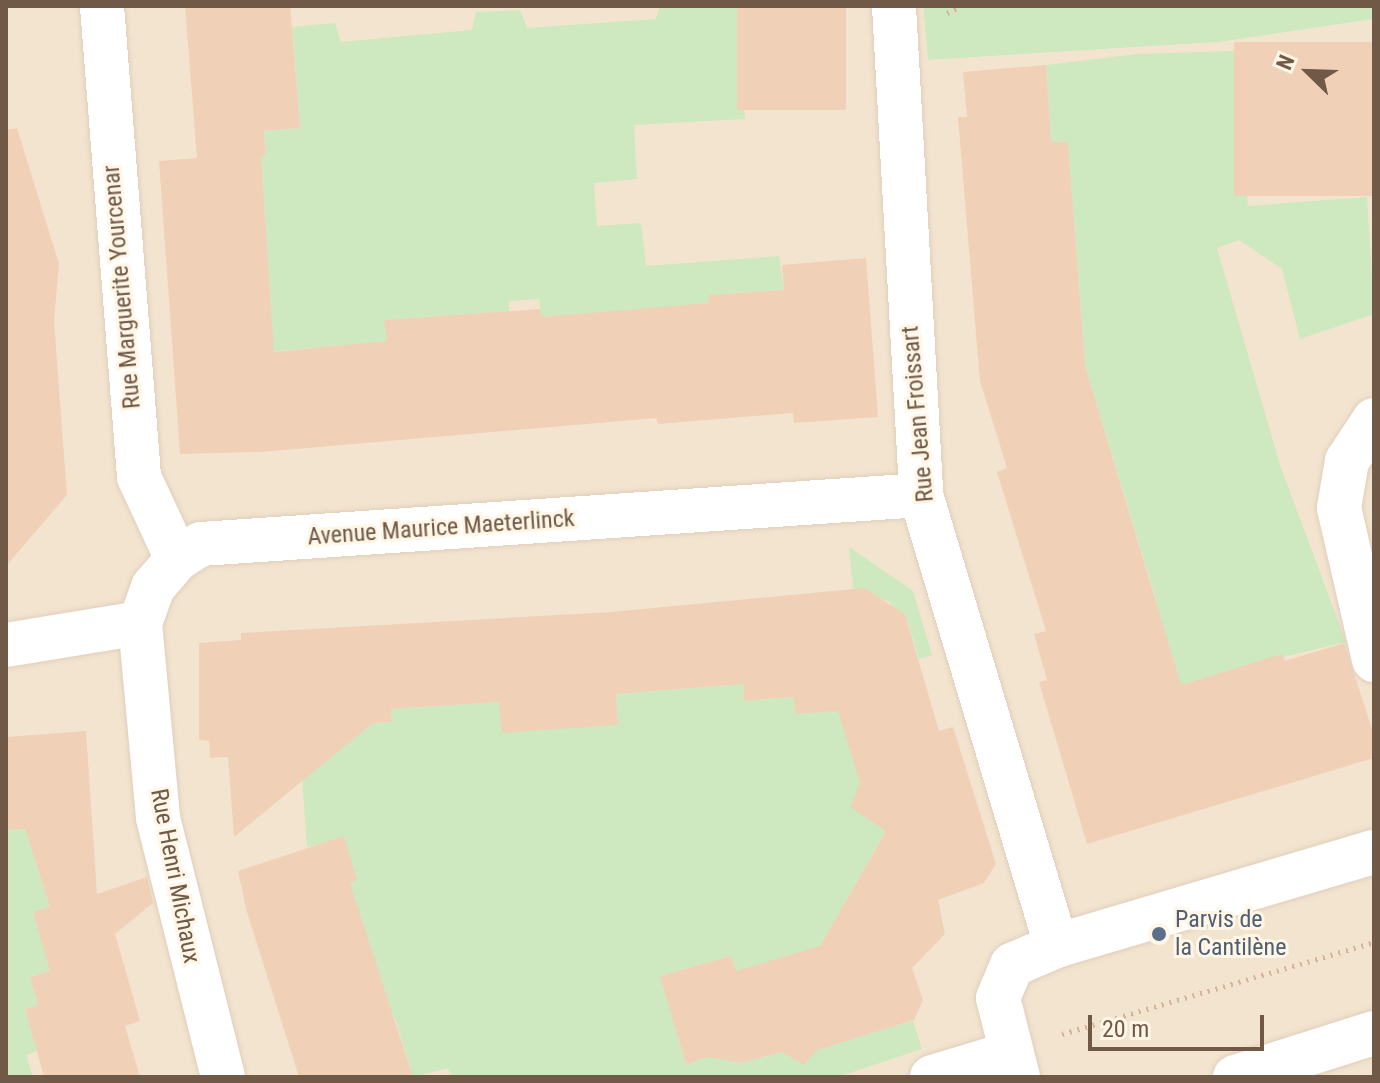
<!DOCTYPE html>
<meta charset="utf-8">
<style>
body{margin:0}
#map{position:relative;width:1380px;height:1083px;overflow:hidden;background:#fbf2e0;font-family:"Roboto Condensed",sans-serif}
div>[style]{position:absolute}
.residential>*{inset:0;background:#f3e4cf}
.green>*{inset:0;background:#cee8bf}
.building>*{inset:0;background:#f0d1b8;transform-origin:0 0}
.path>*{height:5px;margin-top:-2.5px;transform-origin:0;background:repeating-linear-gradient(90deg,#d4b49c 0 2px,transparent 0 8px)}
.roads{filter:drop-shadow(0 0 2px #dfcebc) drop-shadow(0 0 2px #dfcebc)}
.minor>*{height:44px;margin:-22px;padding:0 22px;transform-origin:22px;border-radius:22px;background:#fff}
.dots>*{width:22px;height:22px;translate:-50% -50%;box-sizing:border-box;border:4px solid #fff6e5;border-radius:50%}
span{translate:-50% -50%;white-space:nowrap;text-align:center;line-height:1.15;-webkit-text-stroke:6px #fff6e5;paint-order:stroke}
.street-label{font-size:24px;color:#715948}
.service-label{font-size:24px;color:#4e5e75}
.left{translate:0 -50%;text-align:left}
.frame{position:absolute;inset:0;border:8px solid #715948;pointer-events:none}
.north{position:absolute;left:1268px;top:32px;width:80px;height:80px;-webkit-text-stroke:6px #fff6e5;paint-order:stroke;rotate:293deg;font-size:22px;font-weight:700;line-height:32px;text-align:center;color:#715948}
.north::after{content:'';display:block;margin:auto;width:28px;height:36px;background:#715948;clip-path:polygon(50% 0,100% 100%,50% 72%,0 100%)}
.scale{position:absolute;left:1088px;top:1015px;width:176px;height:36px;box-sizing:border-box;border:4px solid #715948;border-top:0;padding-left:10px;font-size:24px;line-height:28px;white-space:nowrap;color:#715948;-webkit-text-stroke:6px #fff6e5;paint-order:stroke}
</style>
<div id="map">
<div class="residential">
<i style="clip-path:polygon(6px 6px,923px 6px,928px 60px,1219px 42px,1374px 19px,1374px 1077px,6px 1077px)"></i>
</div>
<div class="green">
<i style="clip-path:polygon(660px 6px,737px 6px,745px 119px,634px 125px,637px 179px,594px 183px,597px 226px,641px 223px,646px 266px,779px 256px,784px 290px,709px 295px,709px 304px,541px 317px,539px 299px,509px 301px,509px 311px,385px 320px,388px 351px,362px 344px,253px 353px,273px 341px,264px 202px,249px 157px,266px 155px,264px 131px,300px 128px,292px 27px,335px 23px,341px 42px,472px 30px,476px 12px,520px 10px,527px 28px,656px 19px)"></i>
<i style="clip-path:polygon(923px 6px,1374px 6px,1374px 19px,1219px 42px,928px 60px)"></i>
<i style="clip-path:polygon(1234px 51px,1248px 206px,1367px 197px,1374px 314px,1300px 339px,1282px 269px,1239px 240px,1217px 248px,1280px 465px,1346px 642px,1225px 671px,1175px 709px,1156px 600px,1085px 366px,1068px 143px,1051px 142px,1046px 65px,1138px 54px)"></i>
<i style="clip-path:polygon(849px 547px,913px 591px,932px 655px,919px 659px,907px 619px,899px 620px,890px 602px,853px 588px)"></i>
<i style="clip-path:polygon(743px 684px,744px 701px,793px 697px,796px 714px,838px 711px,846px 716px,863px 785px,854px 803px,858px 812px,888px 827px,820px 946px,737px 975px,731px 956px,661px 976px,686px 1064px,720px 1053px,740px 1061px,756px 1043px,760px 1058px,786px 1051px,799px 1060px,817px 1046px,913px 1021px,922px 1049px,838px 1077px,451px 1077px,448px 1068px,413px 1077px,395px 1018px,384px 1021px,320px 844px,307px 847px,300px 751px,350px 724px,392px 722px,391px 709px,499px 702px,618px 725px,616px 694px)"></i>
<i style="clip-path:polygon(25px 829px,50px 907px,33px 913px,55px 969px,30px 977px,38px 1005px,25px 1009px,37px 1051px,26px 1055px,33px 1077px,6px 1077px,6px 830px)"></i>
</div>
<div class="building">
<i style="clip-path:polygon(185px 6px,290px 6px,300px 128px,264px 131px,266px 156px,261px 156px,274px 352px,387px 341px,384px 320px,540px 309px,541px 317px,709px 303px,708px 295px,784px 290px,782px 265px,866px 258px,878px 417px,794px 423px,793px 413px,658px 424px,656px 418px,261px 452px,180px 454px,159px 161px,197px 158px)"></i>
<i style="left:737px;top:6px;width:109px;height:104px"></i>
<i style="left:1374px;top:42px;width:154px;height:140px;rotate:90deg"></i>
<i style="clip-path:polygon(1046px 65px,1051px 142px,1068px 142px,1085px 366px,1181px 685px,1282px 654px,1285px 661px,1344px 643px,1374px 735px,1374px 758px,1087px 844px,1039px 682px,1047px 680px,1034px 634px,1046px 631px,997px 472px,1007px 468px,980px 381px,958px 117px,967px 117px,963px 72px)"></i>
<i style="clip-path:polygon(17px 128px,59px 264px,54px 321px,67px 495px,6px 566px,6px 130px)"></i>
<i style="clip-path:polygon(864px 588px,905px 614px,939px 731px,953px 727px,996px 864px,984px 883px,938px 900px,945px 934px,912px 968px,923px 1000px,914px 1020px,817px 1050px,804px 1065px,782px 1052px,741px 1063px,708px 1057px,686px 1064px,660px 976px,731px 956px,736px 971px,820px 946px,886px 831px,850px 807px,860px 783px,838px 711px,796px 714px,793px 697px,744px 701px,743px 684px,616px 694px,618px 725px,502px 733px,499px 702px,391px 709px,392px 722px,373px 723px,234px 837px,228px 757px,210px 758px,209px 741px,199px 740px,199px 643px,241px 640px,241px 633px,611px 612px)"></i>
<i style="clip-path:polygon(86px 731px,97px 894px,147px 877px,153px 903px,115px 934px,140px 1021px,125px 1026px,140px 1077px,44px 1077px,25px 1009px,38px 1005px,30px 977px,50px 971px,33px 912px,50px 907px,25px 829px,6px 830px,6px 737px)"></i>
<i style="clip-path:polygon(344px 836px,357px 880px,350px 883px,413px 1077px,299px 1077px,247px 912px,238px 871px)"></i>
</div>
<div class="path">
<i style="left:947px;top:13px;width:16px;rotate:-27deg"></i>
<i style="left:1062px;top:1034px;width:325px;rotate:-16.4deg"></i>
</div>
<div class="roads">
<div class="minor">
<i style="left:102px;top:6px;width:472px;rotate:85.5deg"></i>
<i style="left:139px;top:477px;width:90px;rotate:65.1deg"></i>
<i style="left:894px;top:6px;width:490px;rotate:86.8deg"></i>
<i style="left:921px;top:495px;width:471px;rotate:73.3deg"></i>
<i style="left:1374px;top:420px;width:49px;rotate:123.4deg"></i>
<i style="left:1347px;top:461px;width:48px;rotate:99.7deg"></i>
<i style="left:1339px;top:508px;width:156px;rotate:77deg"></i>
<i style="left:140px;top:623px;width:196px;rotate:84.7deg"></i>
<i style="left:158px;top:818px;width:267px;rotate:75.9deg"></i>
<i style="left:6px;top:645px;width:136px;rotate:-9.3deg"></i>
<i style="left:140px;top:623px;width:38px;rotate:-70deg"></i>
<i style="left:153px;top:587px;width:37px;rotate:-49deg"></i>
<i style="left:177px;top:559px;width:28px;rotate:-32deg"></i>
<i style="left:201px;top:544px;width:722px;rotate:-3.89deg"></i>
<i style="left:932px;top:1077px;width:80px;rotate:-16.6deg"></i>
<i style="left:1018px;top:1077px;width:81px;rotate:-104.2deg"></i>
<i style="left:998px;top:998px;width:36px;rotate:-67deg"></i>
<i style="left:1012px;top:965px;width:48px;rotate:-23.4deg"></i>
<i style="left:1056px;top:946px;width:332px;rotate:-16.5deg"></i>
<i style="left:1235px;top:1077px;width:146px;rotate:-17.6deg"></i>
</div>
</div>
<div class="dots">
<i style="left:1159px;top:934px;background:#5c6f8a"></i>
</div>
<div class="street-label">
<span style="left:122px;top:287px;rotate:-95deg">Rue Marguerite Yourcenar</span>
<span style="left:918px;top:414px;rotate:-95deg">Rue Jean Froissart</span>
<span style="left:441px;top:528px;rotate:-4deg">Avenue Maurice Maeterlinck</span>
<span style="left:175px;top:876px;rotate:79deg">Rue Henri Michaux</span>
</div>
<div class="service-label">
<span class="left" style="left:1175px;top:934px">Parvis de<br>la Cantilène</span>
</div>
<div class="frame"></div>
<div class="north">N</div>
<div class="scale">20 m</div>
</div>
